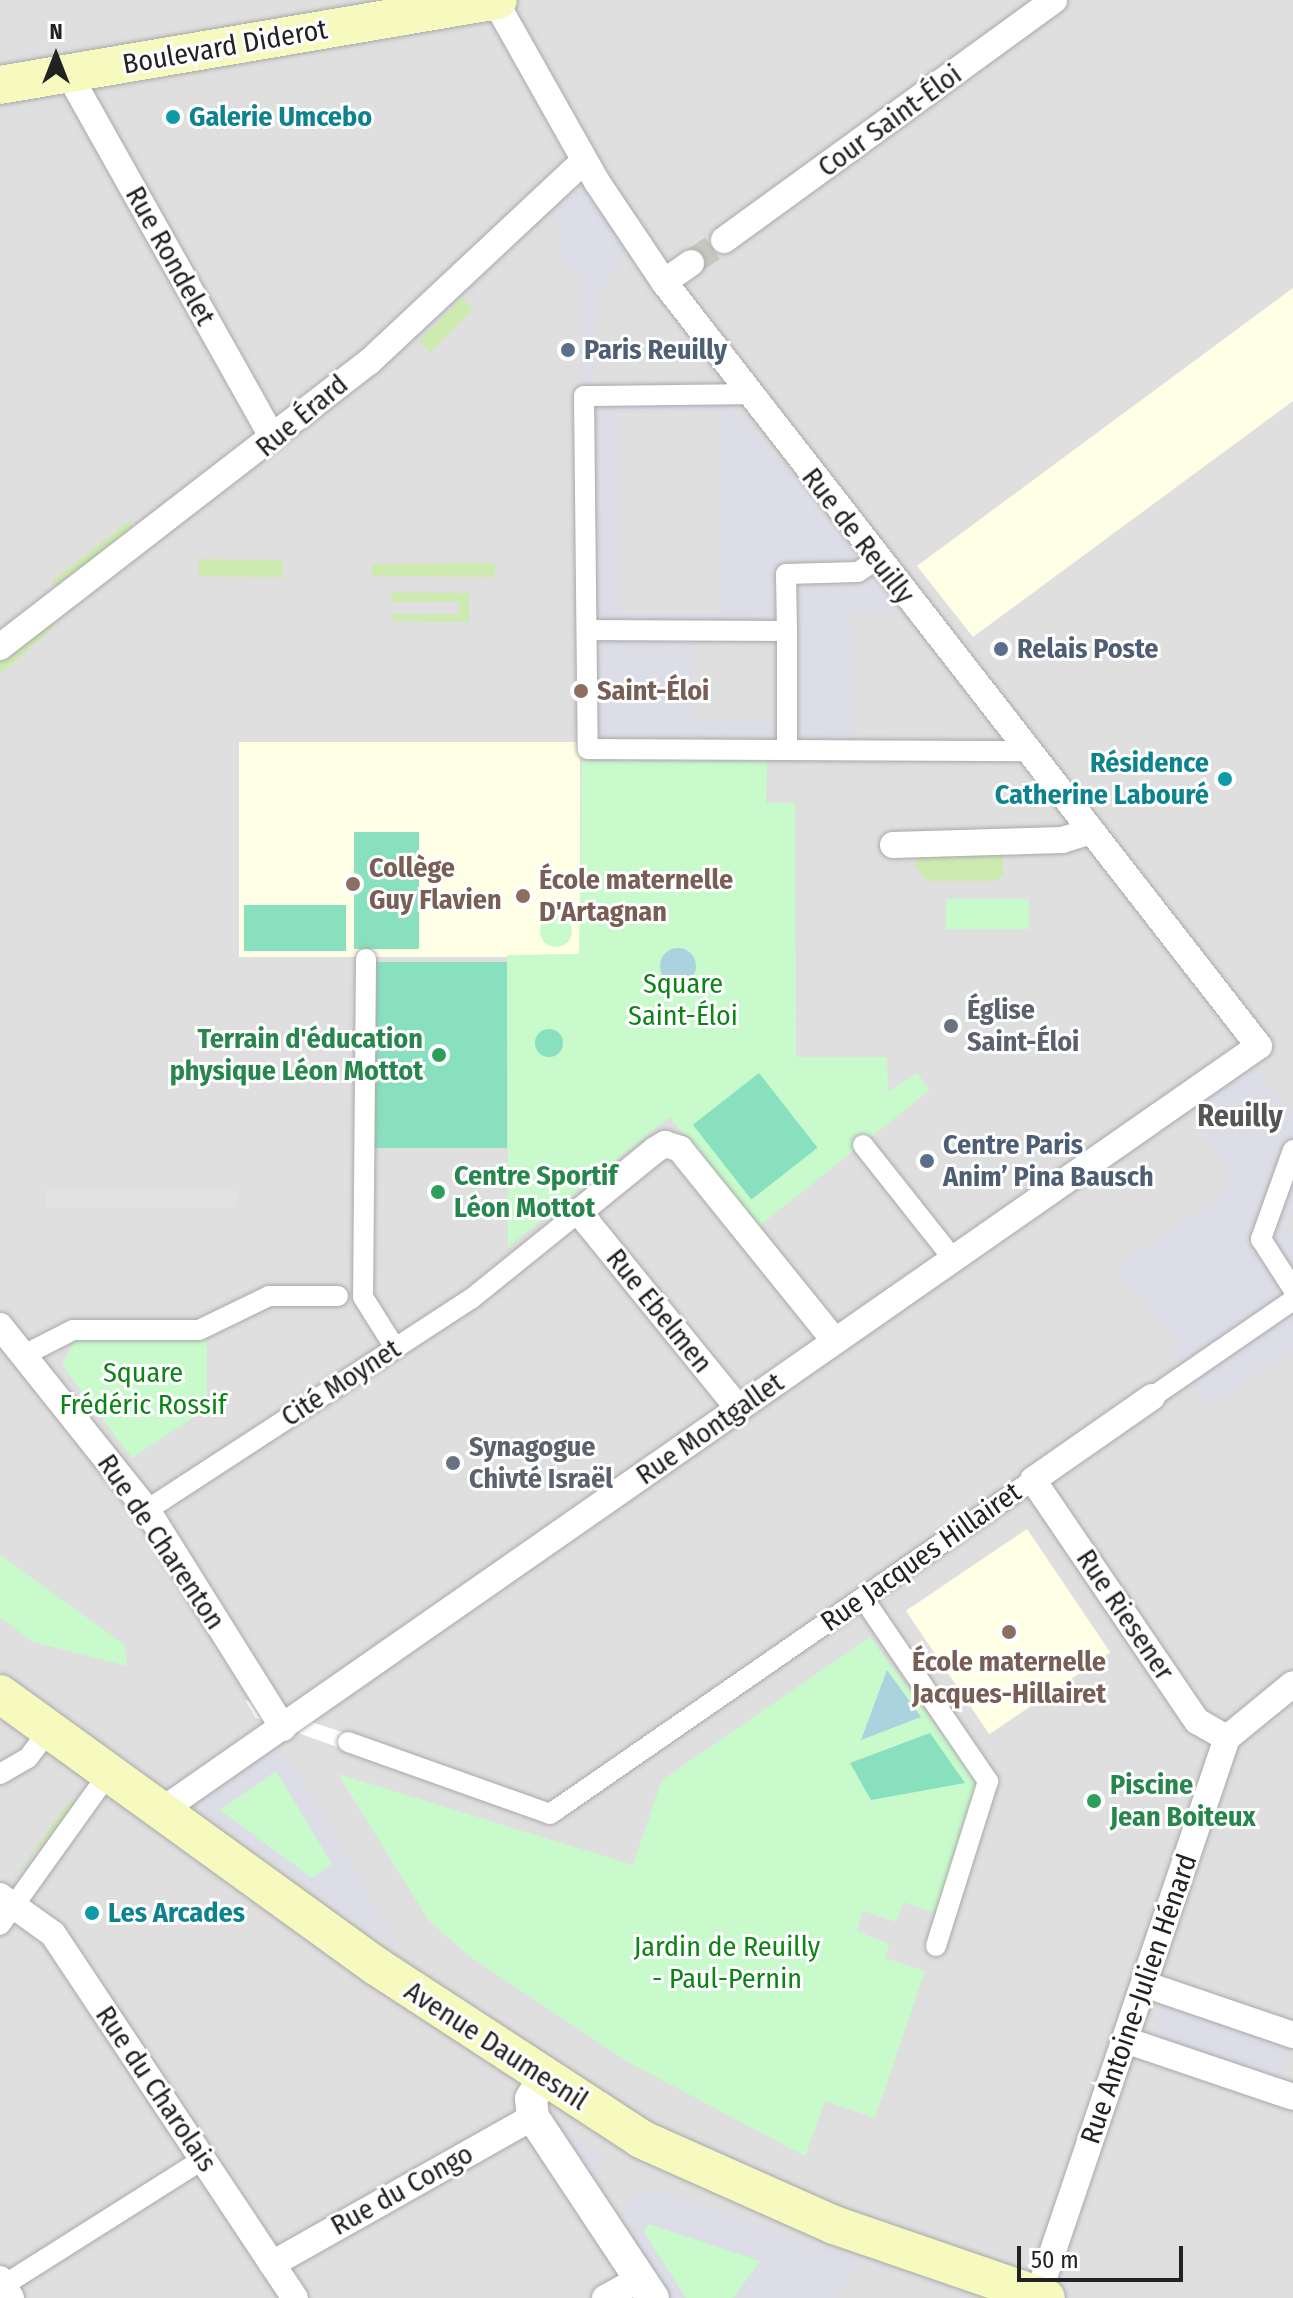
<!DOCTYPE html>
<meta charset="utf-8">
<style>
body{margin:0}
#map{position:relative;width:1293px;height:2298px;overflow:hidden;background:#f2efe9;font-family:"Fira Sans Condensed",sans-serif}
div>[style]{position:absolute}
.residential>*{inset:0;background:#e0dfdf;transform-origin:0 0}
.education>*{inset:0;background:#ffffe5;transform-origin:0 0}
.grass>*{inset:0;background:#cdebb0;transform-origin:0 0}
.park>*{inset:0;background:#c8facc;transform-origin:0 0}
.round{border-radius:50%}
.pitch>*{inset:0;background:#88e0be;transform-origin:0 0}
.parking>*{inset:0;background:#e2e2e2;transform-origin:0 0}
.plaza>*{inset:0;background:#dddde8;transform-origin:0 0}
.water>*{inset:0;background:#aad3df}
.pier>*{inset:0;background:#fff}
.minor-tunnel>*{height:26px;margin-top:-13px;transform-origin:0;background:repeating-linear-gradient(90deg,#c8c6c1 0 26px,transparent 0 39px)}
.roads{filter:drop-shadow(0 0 2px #a9a9a9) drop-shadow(0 0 2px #a9a9a9)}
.pedestrian>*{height:20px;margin:-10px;padding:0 10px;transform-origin:10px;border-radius:10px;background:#fff}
.minor>*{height:26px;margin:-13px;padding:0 13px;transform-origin:13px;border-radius:13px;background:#fff}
.tertiary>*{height:32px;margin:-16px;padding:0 16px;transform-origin:16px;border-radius:16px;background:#fff}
.secondary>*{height:38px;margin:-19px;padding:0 19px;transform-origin:19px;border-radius:19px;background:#f7fabf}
.dots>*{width:22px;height:22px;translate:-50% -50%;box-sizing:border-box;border:4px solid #fff;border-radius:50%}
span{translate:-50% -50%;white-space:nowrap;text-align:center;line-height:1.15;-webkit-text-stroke:6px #fff;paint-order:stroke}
.street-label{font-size:28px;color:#222}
.culture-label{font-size:28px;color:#0d838f;font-weight:700}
.left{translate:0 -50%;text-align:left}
.right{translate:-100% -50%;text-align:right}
.service-label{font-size:28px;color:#4e5e75;font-weight:700}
.education-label{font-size:28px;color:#785e54;font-weight:700}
.park-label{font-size:28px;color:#0c8416}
.worship-label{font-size:28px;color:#5b616d;font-weight:700}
.leisure-label{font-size:28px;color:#27864d;font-weight:700}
.neighbourhood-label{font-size:30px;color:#555;font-weight:700}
.north{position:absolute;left:16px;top:16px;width:80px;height:80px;-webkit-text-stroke:6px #fff;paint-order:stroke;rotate:0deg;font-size:22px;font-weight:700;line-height:32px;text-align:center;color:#222}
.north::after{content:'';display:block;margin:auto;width:28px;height:36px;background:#222;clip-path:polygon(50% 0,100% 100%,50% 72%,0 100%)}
.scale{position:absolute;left:1017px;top:2246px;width:166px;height:36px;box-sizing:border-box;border:4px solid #222;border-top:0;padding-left:10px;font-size:24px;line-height:28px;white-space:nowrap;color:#222;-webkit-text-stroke:6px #fff;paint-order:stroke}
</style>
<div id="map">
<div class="residential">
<i style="left:0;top:0;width:1293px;height:2298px"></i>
</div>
<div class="education">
<i style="clip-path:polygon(1293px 288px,1293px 401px,973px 637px,917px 566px)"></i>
<i style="left:239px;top:742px;width:341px;height:215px"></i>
<i style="left:1027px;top:1529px;width:149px;height:146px;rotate:56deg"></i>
</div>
<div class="grass">
<i style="left:462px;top:298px;width:16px;height:61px;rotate:45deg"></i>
<i style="left:129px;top:521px;width:11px;height:98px;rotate:52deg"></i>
<i style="left:199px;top:559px;width:84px;height:17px;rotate:1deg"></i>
<i style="clip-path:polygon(495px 563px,495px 577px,372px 576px,372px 564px)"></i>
<i style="clip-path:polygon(391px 592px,469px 593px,469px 622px,392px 621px,392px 614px,459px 614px,460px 602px,392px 602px)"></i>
<i style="clip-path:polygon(45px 619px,53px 628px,0 674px,0 659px)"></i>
<i style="clip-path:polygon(1003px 852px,1003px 876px,994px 881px,926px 881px,915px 866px,917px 854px)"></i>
<i style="clip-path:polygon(71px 1800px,76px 1804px,12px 1880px)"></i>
</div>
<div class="park">
<i style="clip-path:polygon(767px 760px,766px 803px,795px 803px,796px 1057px,887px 1057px,888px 1092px,917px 1073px,930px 1090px,758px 1227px,670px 1117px,508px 1247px,507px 955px,579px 954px,582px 761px)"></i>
<i style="left:946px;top:899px;width:83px;height:30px"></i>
<i class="round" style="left:540px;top:915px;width:32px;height:32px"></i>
<i style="clip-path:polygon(207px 1339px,207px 1408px,132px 1458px,62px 1365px,75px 1340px)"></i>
<i style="clip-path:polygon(0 1555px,125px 1645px,127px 1666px,33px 1642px,0 1617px)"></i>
<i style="clip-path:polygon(870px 1637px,982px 1788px,936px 1913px,903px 1902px,896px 1922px,863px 1911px,857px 1931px,889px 1944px,885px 1958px,925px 1971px,875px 2118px,825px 2101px,805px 2156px,628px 2062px,473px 1959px,429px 1921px,338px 1774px,633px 1865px,662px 1780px)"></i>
<i style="clip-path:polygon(276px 1770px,332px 1864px,312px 1878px,219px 1810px)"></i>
<i style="clip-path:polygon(649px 2224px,760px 2260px,762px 2267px,733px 2298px,686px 2298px,643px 2231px)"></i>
</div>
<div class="pitch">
<i style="left:354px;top:832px;width:65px;height:117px"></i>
<i style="left:244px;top:905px;width:102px;height:46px"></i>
<i style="left:372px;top:962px;width:135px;height:186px"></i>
<i class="round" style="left:535px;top:1029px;width:28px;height:28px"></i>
<i style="left:759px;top:1073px;width:95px;height:84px;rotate:52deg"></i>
<i style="clip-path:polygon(930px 1733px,965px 1783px,871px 1800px,850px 1763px)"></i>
</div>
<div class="parking">
<i style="left:237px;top:1190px;width:17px;height:191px;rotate:90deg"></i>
</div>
<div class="plaza">
<i style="clip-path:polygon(evenodd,573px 184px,587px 191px,628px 255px,596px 297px,592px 388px,720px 387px,898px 605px,886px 614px,851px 614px,856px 760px,582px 761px,579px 271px,566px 267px,556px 239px,563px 232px,542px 206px,573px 184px,719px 412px,720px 614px,620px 614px,619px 413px,719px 412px,573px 184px,778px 644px,778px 720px,694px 720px,694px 644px,778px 644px)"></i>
<i style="clip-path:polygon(1252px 1066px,1293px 1112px,1293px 1213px,1282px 1222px,1293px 1238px,1293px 1350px,1205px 1408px,1170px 1349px,1179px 1342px,1155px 1321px,1143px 1291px,1135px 1296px,1115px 1267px,1225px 1192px,1228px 1168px,1186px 1107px)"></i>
<i style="clip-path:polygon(evenodd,275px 1748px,312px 1792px,400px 1951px,204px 1813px,201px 1799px,211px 1788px,275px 1748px,276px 1771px,332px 1864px,312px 1878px,220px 1810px,276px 1771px)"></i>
<i style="left:1165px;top:1998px;width:135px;height:47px;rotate:19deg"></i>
<i style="clip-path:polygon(547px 2117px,605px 2158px,590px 2190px)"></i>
<i style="clip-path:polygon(652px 2190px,672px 2196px,863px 2261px,837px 2298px,733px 2298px,760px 2261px,649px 2224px,643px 2231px,686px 2298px,667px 2298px,622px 2215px,632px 2195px)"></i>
</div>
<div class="water">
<i class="round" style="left:660px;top:948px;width:36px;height:36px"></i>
<i style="clip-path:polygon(887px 1670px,921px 1717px,861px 1740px)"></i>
</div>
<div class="pier">
<i style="clip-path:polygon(245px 1700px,351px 1735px,346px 1750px,256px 1718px)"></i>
</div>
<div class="minor-tunnel">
<i style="left:691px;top:263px;width:40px;rotate:-34.9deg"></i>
</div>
<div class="roads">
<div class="pedestrian">
<i style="left:748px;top:394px;width:164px;rotate:179.3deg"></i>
<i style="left:584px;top:396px;width:353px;rotate:89.4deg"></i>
<i style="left:588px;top:749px;width:437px;rotate:0.3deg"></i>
<i style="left:587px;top:630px;width:200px;rotate:0.3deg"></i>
<i style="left:787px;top:631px;width:57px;rotate:-91deg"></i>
<i style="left:786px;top:574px;width:72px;rotate:-1.6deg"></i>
<i style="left:858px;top:572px;width:22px;rotate:-34deg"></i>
<i style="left:787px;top:631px;width:119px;rotate:90deg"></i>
<i style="left:366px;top:959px;width:338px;rotate:90.5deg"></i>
<i style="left:363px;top:1297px;width:60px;rotate:57.9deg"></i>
<i style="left:863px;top:1145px;width:147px;rotate:51.6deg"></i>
<i style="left:1293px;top:1150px;width:95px;rotate:109.8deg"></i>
<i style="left:1261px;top:1239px;width:59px;rotate:57.4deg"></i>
<i style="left:24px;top:1355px;width:55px;rotate:-27deg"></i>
<i style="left:73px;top:1330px;width:126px"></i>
<i style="left:199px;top:1330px;width:78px;rotate:-25.9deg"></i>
<i style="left:269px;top:1296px;width:69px"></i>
<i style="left:1152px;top:1397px;width:171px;rotate:-34.5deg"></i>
<i style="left:147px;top:1510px;width:387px;rotate:-33.1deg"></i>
<i style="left:471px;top:1299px;width:139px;rotate:-38.9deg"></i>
<i style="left:863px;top:1598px;width:222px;rotate:55.7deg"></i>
<i style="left:988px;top:1781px;width:173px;rotate:107.5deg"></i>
<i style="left:348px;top:1742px;width:214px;rotate:19.6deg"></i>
<i style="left:550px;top:1814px;width:587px;rotate:-34.66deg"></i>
<i style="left:0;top:1774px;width:32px;rotate:-30deg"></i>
<i style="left:28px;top:1758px;width:36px;rotate:-53deg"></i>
<i style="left:0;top:1925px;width:187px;rotate:-54.4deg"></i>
<i style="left:4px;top:2285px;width:234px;rotate:-32.3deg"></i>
</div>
<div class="minor">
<i style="left:68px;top:73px;width:417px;rotate:60.7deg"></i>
<i style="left:724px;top:240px;width:408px;rotate:-36deg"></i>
<i style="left:664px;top:282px;width:33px;rotate:-35deg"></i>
<i style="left:0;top:647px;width:466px;rotate:-37.7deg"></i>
<i style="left:369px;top:362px;width:294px;rotate:-43.1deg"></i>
<i style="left:893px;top:845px;width:169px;rotate:-1.7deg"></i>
<i style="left:1062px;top:840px;width:28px;rotate:-17deg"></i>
<i style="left:0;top:1326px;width:236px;rotate:51.4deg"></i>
<i style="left:147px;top:1510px;width:257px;rotate:58deg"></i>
<i style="left:1152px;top:1397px;width:145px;rotate:145.1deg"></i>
<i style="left:1033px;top:1480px;width:292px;rotate:55.8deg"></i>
<i style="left:1197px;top:1721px;width:34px;rotate:30deg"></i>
<i style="left:739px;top:1409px;width:254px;rotate:-129.1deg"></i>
<i style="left:579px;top:1212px;width:98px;rotate:-39.2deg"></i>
<i style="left:655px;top:1150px;width:12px;rotate:-31deg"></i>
<i style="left:665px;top:1144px;width:16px;rotate:18deg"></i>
<i style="left:680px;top:1149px;width:247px;rotate:51.1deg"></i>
<i style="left:161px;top:1811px;width:1338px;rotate:-34.87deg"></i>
<i style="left:1259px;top:1046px;width:968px;rotate:-127.91deg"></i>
<i style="left:664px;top:282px;width:120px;rotate:-123.8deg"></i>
<i style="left:597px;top:182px;width:208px;rotate:-119.4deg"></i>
<i style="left:0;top:1896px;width:65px;rotate:35.6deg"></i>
<i style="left:53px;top:1934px;width:437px;rotate:56.4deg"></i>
<i style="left:1144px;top:1984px;width:157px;rotate:18.9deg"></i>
<i style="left:1125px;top:2040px;width:177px;rotate:18.7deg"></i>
<i style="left:272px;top:2264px;width:300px;rotate:-29.4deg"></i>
<i style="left:0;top:2279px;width:22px;rotate:60deg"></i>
<i style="left:1038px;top:2295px;width:588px;rotate:-71.26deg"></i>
<i style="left:1227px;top:1738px;width:85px;rotate:-39.3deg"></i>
<i style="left:605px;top:2298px;width:41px;rotate:-29.1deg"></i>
</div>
<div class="tertiary">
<i style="left:543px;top:2079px;width:23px;rotate:121deg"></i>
<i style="left:531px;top:2099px;width:18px;rotate:84deg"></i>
<i style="left:533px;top:2117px;width:217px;rotate:56.5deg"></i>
</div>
<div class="secondary">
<i style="left:0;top:85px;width:505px;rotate:-9.69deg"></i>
<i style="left:0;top:1694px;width:464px;rotate:35.9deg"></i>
<i style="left:376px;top:1966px;width:316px;rotate:33.1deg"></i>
<i style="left:641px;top:2139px;width:211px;rotate:24deg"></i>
<i style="left:834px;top:2225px;width:224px;rotate:19deg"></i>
</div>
</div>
<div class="dots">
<i style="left:173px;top:117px;background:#0f9aa8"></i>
<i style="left:568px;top:350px;background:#5c6f8a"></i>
<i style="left:1001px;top:649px;background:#5c6f8a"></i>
<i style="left:581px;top:691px;background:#8d6e63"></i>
<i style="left:1225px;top:779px;background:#0f9aa8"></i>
<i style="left:353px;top:884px;background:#8d6e63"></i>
<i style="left:523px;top:896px;background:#8d6e63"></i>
<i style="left:951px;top:1026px;background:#6b7280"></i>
<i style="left:439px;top:1055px;background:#2e9e5b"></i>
<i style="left:927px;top:1161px;background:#5c6f8a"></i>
<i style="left:438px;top:1192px;background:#2e9e5b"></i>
<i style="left:453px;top:1463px;background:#6b7280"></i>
<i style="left:1009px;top:1632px;background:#8d6e63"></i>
<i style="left:1094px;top:1801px;background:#2e9e5b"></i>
<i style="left:92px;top:1913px;background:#0f9aa8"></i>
</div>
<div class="street-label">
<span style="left:225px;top:47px;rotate:-10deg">Boulevard Diderot</span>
<span style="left:890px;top:121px;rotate:-36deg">Cour Saint-Éloi</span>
<span style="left:170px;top:256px;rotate:61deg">Rue Rondelet</span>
<span style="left:302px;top:416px;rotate:-40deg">Rue Érard</span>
<span style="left:858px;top:536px;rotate:52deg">Rue de Reuilly</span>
<span style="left:659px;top:1311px;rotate:51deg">Rue Ebelmen</span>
<span style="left:341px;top:1383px;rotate:-33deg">Cité Moynet</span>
<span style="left:710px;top:1429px;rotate:-35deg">Rue Montgallet</span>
<span style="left:161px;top:1542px;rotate:56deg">Rue de Charenton</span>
<span style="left:921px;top:1557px;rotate:-35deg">Rue Jacques Hillairet</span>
<span style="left:1125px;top:1615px;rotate:56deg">Rue Riesener</span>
<span style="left:1139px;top:1999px;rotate:-71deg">Rue Antoine-Julien Hénard</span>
<span style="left:496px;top:2046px;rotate:33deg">Avenue Daumesnil</span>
<span style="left:156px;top:2089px;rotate:56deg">Rue du Charolais</span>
<span style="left:402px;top:2190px;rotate:-29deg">Rue du Congo</span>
</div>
<div class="culture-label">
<span class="left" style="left:189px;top:117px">Galerie Umcebo</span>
<span class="right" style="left:1209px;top:779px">Résidence<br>Catherine Labouré</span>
<span class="left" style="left:108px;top:1913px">Les Arcades</span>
</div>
<div class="service-label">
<span class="left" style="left:584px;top:350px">Paris Reuilly</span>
<span class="left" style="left:1017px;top:649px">Relais Poste</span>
<span class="left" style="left:943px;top:1161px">Centre Paris<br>Anim’ Pina Bausch</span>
</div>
<div class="education-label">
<span class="left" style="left:597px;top:691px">Saint-Éloi</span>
<span class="left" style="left:369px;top:884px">Collège<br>Guy Flavien</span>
<span class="left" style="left:539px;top:896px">École maternelle<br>D'Artagnan</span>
<span style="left:1009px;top:1678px">École maternelle<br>Jacques-Hillairet</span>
</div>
<div class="park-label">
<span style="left:683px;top:1000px">Square<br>Saint-Éloi</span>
<span style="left:143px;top:1389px">Square<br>Frédéric Rossif</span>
<span style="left:727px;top:1963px">Jardin de Reuilly<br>- Paul-Pernin</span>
</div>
<div class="worship-label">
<span class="left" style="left:967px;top:1026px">Église<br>Saint-Éloi</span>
<span class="left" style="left:469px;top:1463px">Synagogue<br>Chivté Israël</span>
</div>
<div class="leisure-label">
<span class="right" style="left:423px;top:1055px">Terrain d'éducation<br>physique Léon Mottot</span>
<span class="left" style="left:454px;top:1192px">Centre Sportif<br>Léon Mottot</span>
<span class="left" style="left:1110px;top:1801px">Piscine<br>Jean Boiteux</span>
</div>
<div class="neighbourhood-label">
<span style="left:1240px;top:1116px">Reuilly</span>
</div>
<div class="north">N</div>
<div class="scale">50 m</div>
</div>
